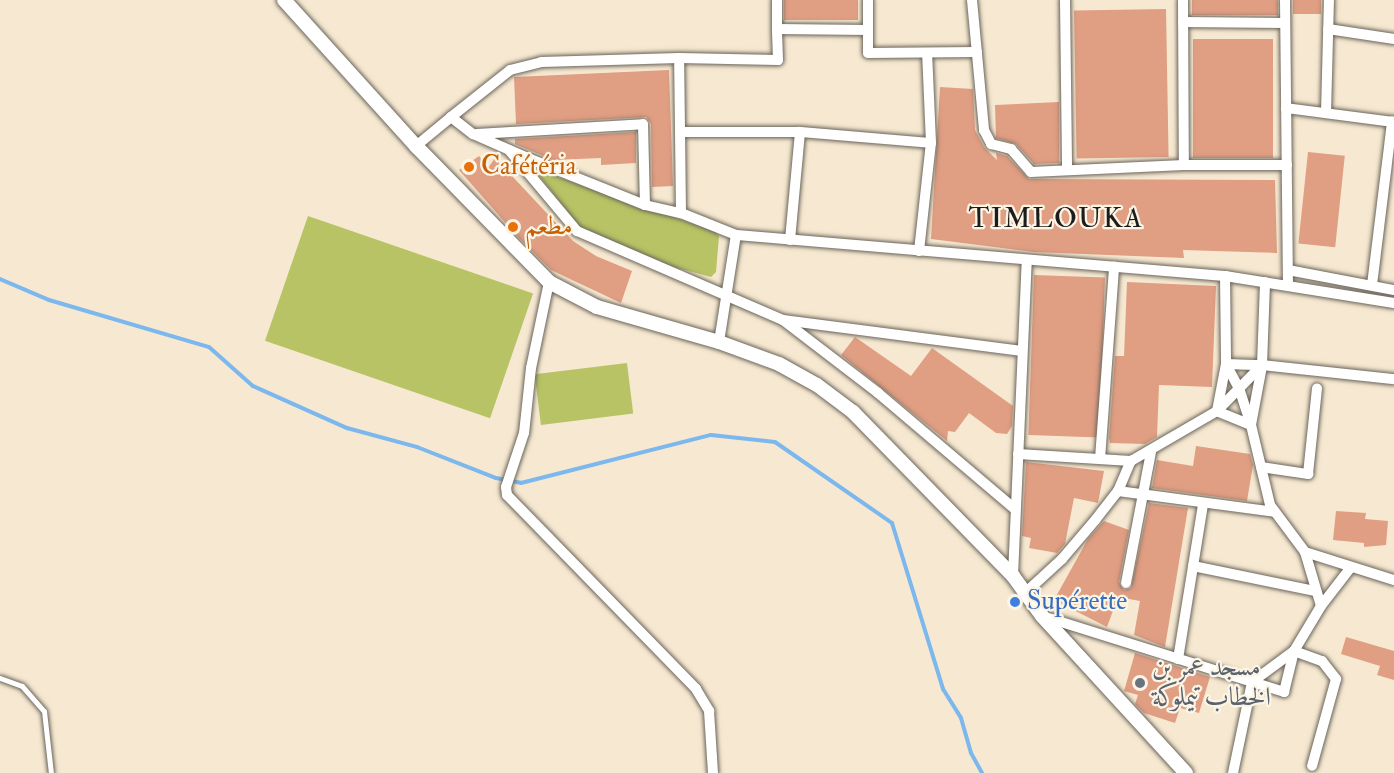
<!DOCTYPE html>
<meta charset="utf-8">
<style>
body{margin:0}
#map{position:relative;width:1394px;height:773px;overflow:hidden;background:#f7e9d1;font-family:"IM FELL Double Pica",Amiri,serif}
div>[style]{position:absolute}
.green>*{inset:0;background:#b7c364;transform-origin:0 0}
.stream>*{height:4px;margin:-2px;padding:0 2px;transform-origin:2px;border-radius:2px;background:#7cb7ed}
.building>*{inset:0;background:#e09e83;transform-origin:0 0}
.roads{filter:drop-shadow(0 0 2px #69645b) drop-shadow(0 0 2px #69645b)}
.service>*{height:5px;margin:-2.5px;padding:0 2.5px;transform-origin:2.5px;border-radius:2.5px;background:#fff}
.minor>*{height:10px;margin:-5px;padding:0 5px;transform-origin:5px;border-radius:5px;background:#fff}
.tertiary>*{height:14px;margin:-7px;padding:0 7px;transform-origin:7px;border-radius:7px;background:#fff}
.dots>*{width:16px;height:16px;translate:-50% -50%;box-sizing:border-box;border:3px solid #fcf5e5;border-radius:50%}
span{translate:-50% -50%;white-space:nowrap;text-align:center;line-height:1.15;-webkit-text-stroke:4.5px #fcf5e5;paint-order:stroke}
.food-label{font-size:26px;color:#c56008}
.left{translate:0 -50%;text-align:left}
.shop-label{font-size:26px;color:#366cbe}
.worship-label{font-size:26px;color:#5b616d}
.quarter-label{font-size:28px;color:#1c1c1c;letter-spacing:1.5px}
</style>
<div id="map">
<div class="green">
<i style="clip-path:polygon(534px 169px,714px 231px,719px 236px,716px 272px,711px 277px,666px 265px,582px 230px)"></i>
<i style="left:308px;top:216px;width:238px;height:132px;rotate:19deg"></i>
<i style="left:627px;top:363px;width:51px;height:93px;rotate:83deg"></i>
</div>
<div class="stream">
<i style="left:0;top:279px;width:53px;rotate:23.2deg"></i>
<i style="left:49px;top:300px;width:167px;rotate:16.4deg"></i>
<i style="left:209px;top:347px;width:59px;rotate:41.6deg"></i>
<i style="left:253px;top:386px;width:103px;rotate:24.1deg"></i>
<i style="left:347px;top:428px;width:73px;rotate:15.2deg"></i>
<i style="left:417px;top:447px;width:85px;rotate:21.4deg"></i>
<i style="left:496px;top:478px;width:25px;rotate:11deg"></i>
<i style="left:521px;top:483px;width:196px;rotate:-14.2deg"></i>
<i style="left:711px;top:435px;width:64px;rotate:6.2deg"></i>
<i style="left:775px;top:442px;width:142px;rotate:34.7deg"></i>
<i style="left:892px;top:523px;width:174px;rotate:72.9deg"></i>
<i style="left:943px;top:689px;width:34px;rotate:58deg"></i>
<i style="left:961px;top:718px;width:36px;rotate:74deg"></i>
<i style="left:971px;top:753px;width:23px;rotate:61deg"></i>
</div>
<div class="building">
<i style="left:784px;top:0;width:74px;height:20px"></i>
<i style="left:1192px;top:0;width:86px;height:15px"></i>
<i style="left:1293px;top:0;width:28px;height:14px"></i>
<i style="left:1166px;top:9px;width:148px;height:92px;rotate:89deg"></i>
<i style="left:1193px;top:39px;width:80px;height:119px"></i>
<i style="clip-path:polygon(669px 70px,673px 186px,652px 187px,651px 124px,646px 117px,516px 124px,514px 77px)"></i>
<i style="clip-path:polygon(940px 87px,973px 89px,975px 130px,984px 147px,997px 160px,996px 153px,1007px 156px,1029px 179px,1275px 180px,1277px 253px,1183px 250px,1184px 258px,1034px 252px,931px 239px)"></i>
<i style="clip-path:polygon(1059px 102px,1059px 163px,1034px 164px,1016px 144px,996px 138px,995px 105px)"></i>
<i style="clip-path:polygon(636px 132px,636px 163px,601px 165px,601px 158px,553px 160px,515px 144px,515px 139px)"></i>
<i style="left:1308px;top:152px;width:37px;height:92px;rotate:6deg"></i>
<i style="clip-path:polygon(479px 156px,488px 168px,495px 158px,573px 241px,596px 256px,632px 271px,621px 303px,551px 270px,518px 237px,459px 170px)"></i>
<i style="left:1034px;top:275px;width:71px;height:160px;rotate:2deg"></i>
<i style="clip-path:polygon(1127px 282px,1216px 286px,1212px 387px,1159px 385px,1157px 437px,1145px 444px,1110px 443px,1109px 438px,1115px 356px,1124px 356px)"></i>
<i style="clip-path:polygon(855px 337px,911px 376px,932px 348px,1013px 406px,1012px 426px,1007px 434px,996px 433px,969px 413px,955px 432px,948px 431px,947px 441px,841px 355px)"></i>
<i style="clip-path:polygon(1196px 446px,1250px 454px,1253px 465px,1247px 501px,1152px 488px,1157px 460px,1193px 466px)"></i>
<i style="clip-path:polygon(1026px 462px,1104px 471px,1098px 503px,1074px 498px,1065px 544px,1057px 553px,1029px 548px,1031px 538px,1022px 536px)"></i>
<i style="clip-path:polygon(1149px 503px,1188px 508px,1165px 647px,1134px 635px,1140px 601px,1118px 597px,1107px 627px,1054px 600px,1088px 539px,1104px 521px,1129px 530px,1119px 582px,1124px 590px,1131px 588px)"></i>
<i style="clip-path:polygon(1336px 511px,1366px 513px,1365px 519px,1388px 521px,1386px 545px,1364px 547px,1364px 543px,1333px 540px)"></i>
<i style="clip-path:polygon(1346px 637px,1394px 651px,1394px 680px,1377px 675px,1380px 666px,1341px 654px)"></i>
<i style="clip-path:polygon(1135px 653px,1210px 677px,1199px 713px,1180px 708px,1175px 723px,1144px 713px,1135px 704px,1138px 695px,1124px 691px)"></i>
</div>
<div class="roads">
<div class="service">
<i style="left:0;top:678px;width:23px;rotate:20deg"></i>
<i style="left:22px;top:686px;width:33px;rotate:49deg"></i>
<i style="left:44px;top:711px;width:62px;rotate:83.6deg"></i>
</div>
<div class="minor">
<i style="left:777px;top:0;width:29px;rotate:90deg"></i>
<i style="left:777px;top:29px;width:91px;rotate:0.6deg"></i>
<i style="left:868px;top:30px;width:23px;rotate:90deg"></i>
<i style="left:868px;top:53px;width:109px;rotate:-0.5deg"></i>
<i style="left:868px;top:0;width:30px;rotate:90deg"></i>
<i style="left:972px;top:0;width:131px;rotate:84.7deg"></i>
<i style="left:984px;top:130px;width:16px;rotate:63deg"></i>
<i style="left:991px;top:144px;width:21px;rotate:14deg"></i>
<i style="left:1011px;top:149px;width:30px;rotate:49deg"></i>
<i style="left:1031px;top:172px;width:153px;rotate:-2.6deg"></i>
<i style="left:1184px;top:165px;width:103px"></i>
<i style="left:1065px;top:0;width:168px;rotate:89.3deg"></i>
<i style="left:1183px;top:0;width:165px;rotate:89.7deg"></i>
<i style="left:1285px;top:0;width:285px;rotate:89.4deg"></i>
<i style="left:1183px;top:22px;width:102px;rotate:0.6deg"></i>
<i style="left:1328px;top:29px;width:67px;rotate:8.6deg"></i>
<i style="left:1286px;top:108px;width:109px;rotate:7.4deg"></i>
<i style="left:1326px;top:113px;width:113px;rotate:-88.5deg"></i>
<i style="left:451px;top:117px;width:75px;rotate:-38.5deg"></i>
<i style="left:510px;top:70px;width:32px;rotate:-14deg"></i>
<i style="left:541px;top:62px;width:138px;rotate:-1.7deg"></i>
<i style="left:681px;top:132px;width:119px"></i>
<i style="left:477px;top:134px;width:166px;rotate:-3.4deg"></i>
<i style="left:643px;top:124px;width:81px;rotate:88.6deg"></i>
<i style="left:416px;top:146px;width:45px;rotate:-39.6deg"></i>
<i style="left:451px;top:117px;width:28px;rotate:38deg"></i>
<i style="left:473px;top:134px;width:62px;rotate:23.7deg"></i>
<i style="left:530px;top:159px;width:124px;rotate:21.8deg"></i>
<i style="left:645px;top:205px;width:37px;rotate:13deg"></i>
<i style="left:681px;top:213px;width:59px;rotate:21.8deg"></i>
<i style="left:736px;top:235px;width:491px;rotate:4.8deg"></i>
<i style="left:1225px;top:276px;width:171px;rotate:9.1deg"></i>
<i style="left:509px;top:150px;width:106px;rotate:50deg"></i>
<i style="left:577px;top:231px;width:224px;rotate:23.4deg"></i>
<i style="left:783px;top:320px;width:120px;rotate:37.5deg"></i>
<i style="left:878px;top:393px;width:180px;rotate:40.3deg"></i>
<i style="left:681px;top:213px;width:155px;rotate:-90.7deg"></i>
<i style="left:679px;top:58px;width:99px;rotate:1.2deg"></i>
<i style="left:778px;top:60px;width:31px;rotate:-92deg"></i>
<i style="left:790px;top:240px;width:108px;rotate:-84.7deg"></i>
<i style="left:800px;top:132px;width:131px;rotate:4.8deg"></i>
<i style="left:919px;top:251px;width:109px;rotate:-83.7deg"></i>
<i style="left:931px;top:143px;width:90px;rotate:-92.5deg"></i>
<i style="left:1288px;top:270px;width:108px;rotate:10.7deg"></i>
<i style="left:1225px;top:276px;width:88px;rotate:89.3deg"></i>
<i style="left:1226px;top:364px;width:27px;rotate:62deg"></i>
<i style="left:1239px;top:388px;width:39px;rotate:72deg"></i>
<i style="left:1251px;top:425px;width:82px;rotate:76.6deg"></i>
<i style="left:1270px;top:505px;width:59px;rotate:53.3deg"></i>
<i style="left:1305px;top:552px;width:56px;rotate:73.5deg"></i>
<i style="left:549px;top:282px;width:88px;rotate:101.8deg"></i>
<i style="left:531px;top:368px;width:65px;rotate:96.1deg"></i>
<i style="left:524px;top:433px;width:57px;rotate:108.4deg"></i>
<i style="left:506px;top:487px;width:8px;rotate:83deg"></i>
<i style="left:507px;top:495px;width:271px;rotate:45.7deg"></i>
<i style="left:696px;top:689px;width:26px;rotate:59deg"></i>
<i style="left:709px;top:711px;width:62px;rotate:86.3deg"></i>
<i style="left:1372px;top:285px;width:165px;rotate:-83deg"></i>
<i style="left:783px;top:320px;width:241px;rotate:7.4deg"></i>
<i style="left:719px;top:342px;width:108px;rotate:-81deg"></i>
<i style="left:1262px;top:366px;width:60px;rotate:100.6deg"></i>
<i style="left:1251px;top:425px;width:37px;rotate:-158deg"></i>
<i style="left:1217px;top:411px;width:48px;rotate:-79.2deg"></i>
<i style="left:1226px;top:364px;width:36px;rotate:2deg"></i>
<i style="left:1262px;top:365px;width:133px;rotate:6.1deg"></i>
<i style="left:1018px;top:454px;width:113px;rotate:3.5deg"></i>
<i style="left:1131px;top:461px;width:99px;rotate:-30.2deg"></i>
<i style="left:1217px;top:411px;width:64px;rotate:-45.6deg"></i>
<i style="left:1262px;top:365px;width:83px;rotate:-87.9deg"></i>
<i style="left:1100px;top:459px;width:193px;rotate:-85.8deg"></i>
<i style="left:1261px;top:467px;width:48px;rotate:8.5deg"></i>
<i style="left:1308px;top:474px;width:86px;rotate:-84deg"></i>
<i style="left:1118px;top:491px;width:158px;rotate:7.6deg"></i>
<i style="left:1305px;top:552px;width:93px;rotate:17.5deg"></i>
<i style="left:1193px;top:566px;width:125px;rotate:11.6deg"></i>
<i style="left:1013px;top:576px;width:316px;rotate:-87.5deg"></i>
<i style="left:1126px;top:583px;width:133px;rotate:-79.2deg"></i>
<i style="left:1024px;top:594px;width:52px;rotate:-42.6deg"></i>
<i style="left:1062px;top:559px;width:52px;rotate:-49.6deg"></i>
<i style="left:1096px;top:519px;width:36px;rotate:-52deg"></i>
<i style="left:1118px;top:491px;width:33px;rotate:-67deg"></i>
<i style="left:1042px;top:616px;width:254px;rotate:17.4deg"></i>
<i style="left:1284px;top:692px;width:42px;rotate:-76.3deg"></i>
<i style="left:1294px;top:651px;width:30px;rotate:20deg"></i>
<i style="left:1322px;top:661px;width:23px;rotate:52deg"></i>
<i style="left:1336px;top:679px;width:90px;rotate:105.4deg"></i>
<i style="left:1178px;top:659px;width:156px;rotate:-80.8deg"></i>
<i style="left:1233px;top:773px;width:93px;rotate:-78.2deg"></i>
<i style="left:1252px;top:682px;width:52px;rotate:-36.4deg"></i>
<i style="left:1294px;top:651px;width:52px;rotate:-59deg"></i>
<i style="left:1321px;top:606px;width:49px;rotate:-52.4deg"></i>
</div>
<div class="tertiary">
<i style="left:284px;top:0;width:197px;rotate:47.9deg"></i>
<i style="left:416px;top:146px;width:190px;rotate:45.6deg"></i>
<i style="left:549px;top:282px;width:54px;rotate:27.5deg"></i>
<i style="left:597px;top:307px;width:127px;rotate:16deg"></i>
<i style="left:719px;top:342px;width:64px;rotate:20.1deg"></i>
<i style="left:779px;top:364px;width:43px;rotate:28.9deg"></i>
<i style="left:817px;top:385px;width:45px;rotate:36.9deg"></i>
<i style="left:853px;top:412px;width:229px;rotate:45.7deg"></i>
<i style="left:1013px;top:576px;width:49px;rotate:54.1deg"></i>
<i style="left:1042px;top:616px;width:213px;rotate:47.5deg"></i>
</div>
</div>
<div class="dots">
<i style="left:469px;top:167px;background:#e8710a"></i>
<i style="left:513px;top:227px;background:#e8710a"></i>
<i style="left:1015px;top:602px;background:#3f7fe0"></i>
<i style="left:1140px;top:683px;background:#6b7280"></i>
</div>
<div class="food-label">
<span class="left" style="left:481px;top:167px">Cafétéria</span>
<span class="left" style="left:525px;top:227px">مطعم</span>
</div>
<div class="shop-label">
<span class="left" style="left:1027px;top:602px">Supérette</span>
</div>
<div class="worship-label">
<span class="left" style="left:1152px;top:683px">مسجد عمر بن<br>الخطاب تيملوكة</span>
</div>
<div class="quarter-label">
<span style="left:1056px;top:219px">TIMLOUKA</span>
</div>
</div>
